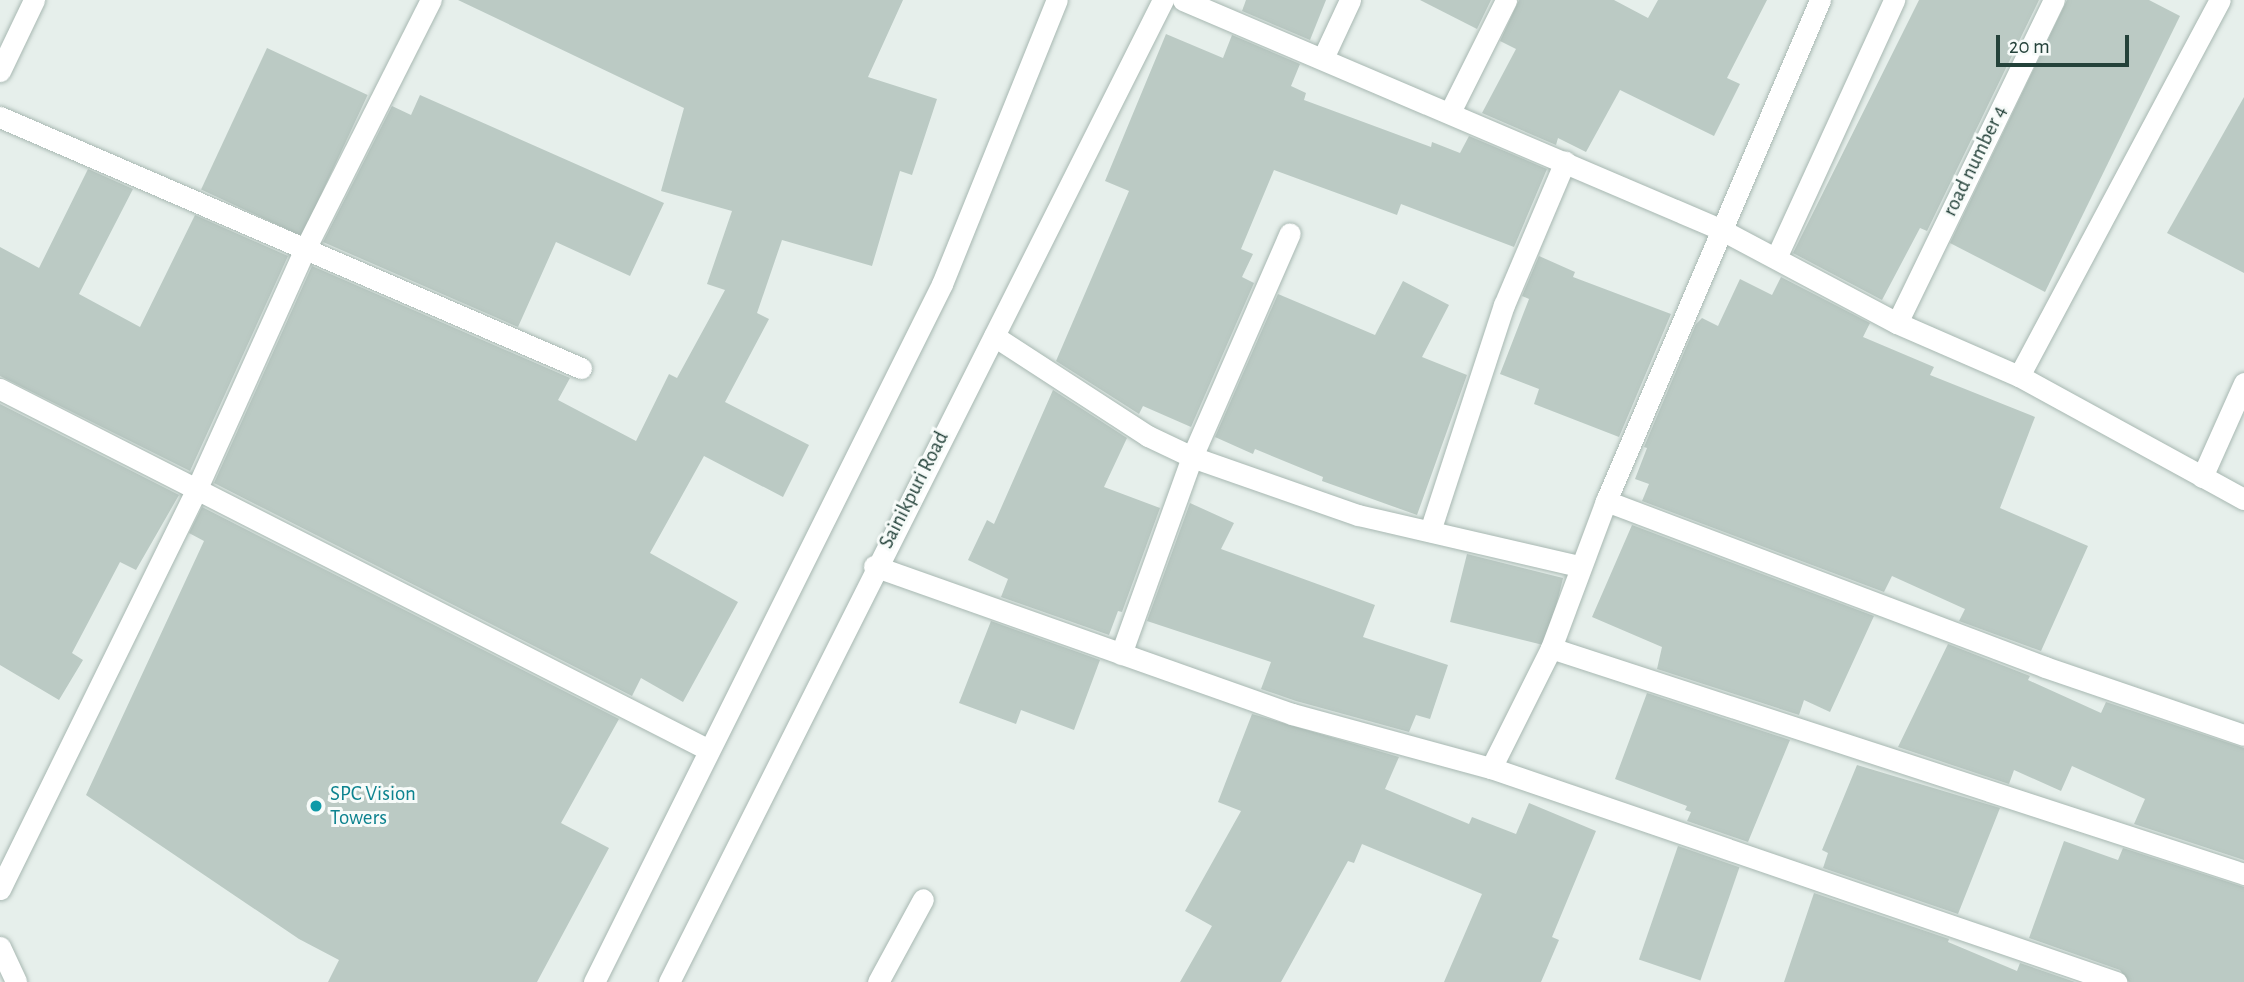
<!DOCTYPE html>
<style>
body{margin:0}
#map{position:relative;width:2244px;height:982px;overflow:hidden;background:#e6efeb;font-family:"Alegreya Sans",sans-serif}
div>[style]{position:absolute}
.building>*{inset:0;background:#bbcac4;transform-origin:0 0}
.roads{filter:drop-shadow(0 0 2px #a8b8b2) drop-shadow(0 0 2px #a8b8b2)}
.minor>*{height:21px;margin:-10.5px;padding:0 10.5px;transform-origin:10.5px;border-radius:10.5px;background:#fff}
.secondary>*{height:21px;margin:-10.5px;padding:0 10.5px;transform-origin:10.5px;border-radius:10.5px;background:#fff}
.dots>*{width:19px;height:19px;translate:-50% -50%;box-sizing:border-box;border:4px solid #f7fbf9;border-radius:50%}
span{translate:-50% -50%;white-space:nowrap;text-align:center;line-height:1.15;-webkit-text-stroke:6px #f7fbf9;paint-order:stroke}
.street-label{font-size:21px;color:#24423a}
.culture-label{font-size:21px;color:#0d838f}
.left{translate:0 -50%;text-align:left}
.scale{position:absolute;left:1996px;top:35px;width:133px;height:32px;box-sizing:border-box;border:4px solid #24423a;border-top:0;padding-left:9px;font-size:21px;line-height:24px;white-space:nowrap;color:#24423a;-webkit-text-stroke:5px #f7fbf9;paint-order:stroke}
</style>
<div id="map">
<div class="building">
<i style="clip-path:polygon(458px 0,903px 0,868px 77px,937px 99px,912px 175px,900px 171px,872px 266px,782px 240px,757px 313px,769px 319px,725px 402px,809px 445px,783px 497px,704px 456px,650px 553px,738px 602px,683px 702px,641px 678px,632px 696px,214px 483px,312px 266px,570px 378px,558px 400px,636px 441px,669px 374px,677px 378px,725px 290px,707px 284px,732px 211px,661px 191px,684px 108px)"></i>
<i style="clip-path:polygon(1246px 0,1326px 0,1310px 40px,1242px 11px)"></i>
<i style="clip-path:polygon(1420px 0,1491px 0,1477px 29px)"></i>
<i style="clip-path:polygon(1519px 0,1614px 0,1648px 18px,1658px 0,1767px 0,1727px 78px,1740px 84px,1714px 136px,1620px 90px,1586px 152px,1558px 138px,1556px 145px,1482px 113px,1516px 49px,1500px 41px)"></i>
<i style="clip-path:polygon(1919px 0,2039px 0,1927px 231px,1920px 228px,1882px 300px,1793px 253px)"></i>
<i style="clip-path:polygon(2067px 0,2149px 0,2180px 16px,2045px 292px,1950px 243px)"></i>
<i style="clip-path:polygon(1166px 34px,1223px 58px,1232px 35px,1300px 64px,1291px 86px,1306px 93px,1304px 100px,1431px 147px,1432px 142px,1460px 153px,1469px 136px,1547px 169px,1514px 247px,1401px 204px,1397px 215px,1274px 170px,1241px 249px,1253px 254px,1242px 277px,1254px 283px,1191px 427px,1143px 406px,1139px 414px,1056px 361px,1129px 191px,1105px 181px)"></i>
<i style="left:267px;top:48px;width:111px;height:156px;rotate:25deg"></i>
<i style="clip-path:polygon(420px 95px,664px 203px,630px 276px,556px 242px,518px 327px,323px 242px,392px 106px,411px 115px)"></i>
<i style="clip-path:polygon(2244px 97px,2244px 273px,2167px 233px)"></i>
<i style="clip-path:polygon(88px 169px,133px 189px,79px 294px,140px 327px,195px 215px,288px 256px,190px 471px,0 376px,0 247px,39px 268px)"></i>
<i style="clip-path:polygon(1539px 256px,1575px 272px,1573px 277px,1671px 314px,1619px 437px,1534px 404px,1539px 389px,1500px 374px,1529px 299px,1522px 296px)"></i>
<i style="clip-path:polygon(1781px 277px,1870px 323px,1863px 337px,1934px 367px,1930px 375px,2035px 417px,2000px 508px,2088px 546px,2041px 651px,1959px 621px,1965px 609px,1892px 576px,1884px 592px,1642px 501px,1649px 484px,1635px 479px,1647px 448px,1644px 447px,1696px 324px,1702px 318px,1718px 326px,1740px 279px,1772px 295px)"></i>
<i style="clip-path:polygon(1403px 281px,1449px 305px,1422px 357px,1467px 375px,1417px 515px,1322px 481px,1323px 477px,1255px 449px,1253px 454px,1215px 437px,1278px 294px,1375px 335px)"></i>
<i style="clip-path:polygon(1053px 390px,1127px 438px,1104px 487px,1160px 508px,1122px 612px,1118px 611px,1109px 635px,1001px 597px,1008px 579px,968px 560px,987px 520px,994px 524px)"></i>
<i style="clip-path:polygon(0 404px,179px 495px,136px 570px,120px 562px,72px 653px,83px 660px,59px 700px,0 665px)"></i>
<i style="clip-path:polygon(1190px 503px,1234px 523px,1221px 549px,1375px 605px,1363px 637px,1448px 665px,1430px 719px,1416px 715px,1409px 732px,1296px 701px,1261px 689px,1271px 662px,1147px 621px)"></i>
<i style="clip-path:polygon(202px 507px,619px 719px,561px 823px,609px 848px,537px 982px,328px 982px,339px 960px,299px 939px,86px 795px,204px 541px,189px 533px)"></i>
<i style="clip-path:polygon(1632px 525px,1874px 616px,1830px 712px,1804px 700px,1799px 715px,1657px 669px,1662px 647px,1592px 617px)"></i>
<i style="left:1467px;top:554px;width:99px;height:70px;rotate:14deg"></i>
<i style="clip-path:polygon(991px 621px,1100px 660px,1074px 730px,1021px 710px,1016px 724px,959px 703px)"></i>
<i style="clip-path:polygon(1948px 644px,2030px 676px,2028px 680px,2101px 713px,2106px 702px,2244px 748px,2244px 860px,2134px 824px,2145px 799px,2072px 766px,2061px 791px,2014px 770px,2009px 784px,1898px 747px)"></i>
<i style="clip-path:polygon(1647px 693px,1790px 740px,1748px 842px,1687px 821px,1691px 812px,1685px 810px,1687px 806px,1615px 779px)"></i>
<i style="clip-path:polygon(1252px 714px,1399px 757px,1385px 789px,1469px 824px,1472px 817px,1516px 834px,1529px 803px,1596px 831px,1552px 937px,1559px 940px,1541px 982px,1444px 982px,1482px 894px,1362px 844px,1354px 863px,1348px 861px,1281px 982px,1180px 982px,1212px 926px,1185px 911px,1241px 811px,1218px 802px)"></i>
<i style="clip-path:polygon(1857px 765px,2000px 808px,1958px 914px,1823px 868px,1828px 853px,1822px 850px)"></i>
<i style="clip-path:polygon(2064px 841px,2118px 860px,2123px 848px,2244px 887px,2244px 982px,2129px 982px,2120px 970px,2029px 938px)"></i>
<i style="left:1678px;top:846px;width:65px;height:120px;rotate:19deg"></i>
<i style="clip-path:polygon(1814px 893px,1949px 939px,1948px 942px,2017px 971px,2020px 963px,2075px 982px,1784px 982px)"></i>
</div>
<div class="roads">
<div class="minor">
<i style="left:1183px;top:0;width:584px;rotate:23.1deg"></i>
<i style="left:1720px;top:229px;width:200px;rotate:28deg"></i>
<i style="left:1897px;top:323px;width:133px;rotate:23.5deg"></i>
<i style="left:2019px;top:376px;width:256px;rotate:28.7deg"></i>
<i style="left:1323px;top:58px;width:64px;rotate:-65deg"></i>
<i style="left:0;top:71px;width:79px;rotate:-64.4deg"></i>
<i style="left:1450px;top:112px;width:125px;rotate:-63.4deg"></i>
<i style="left:0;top:117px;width:633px;rotate:23.37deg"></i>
<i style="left:1776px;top:258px;width:284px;rotate:-65.4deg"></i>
<i style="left:1897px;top:323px;width:359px;rotate:-64.1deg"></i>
<i style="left:994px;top:336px;width:184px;rotate:33deg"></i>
<i style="left:1148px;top:436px;width:49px;rotate:25.5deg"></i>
<i style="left:1192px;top:457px;width:176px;rotate:19.3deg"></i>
<i style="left:1358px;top:515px;width:227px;rotate:13deg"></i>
<i style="left:2019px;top:376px;width:426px;rotate:-61.9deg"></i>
<i style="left:0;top:389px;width:793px;rotate:26.98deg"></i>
<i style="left:2202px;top:477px;width:103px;rotate:-65.9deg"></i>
<i style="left:1606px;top:501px;width:469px;rotate:20.7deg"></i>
<i style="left:2045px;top:667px;width:210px;rotate:18.9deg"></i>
<i style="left:1430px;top:531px;width:238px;rotate:-71.9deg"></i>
<i style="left:1504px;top:305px;width:156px;rotate:-67deg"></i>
<i style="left:874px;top:566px;width:443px;rotate:19.5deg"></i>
<i style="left:1292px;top:714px;width:206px;rotate:15.2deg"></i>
<i style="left:1491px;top:768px;width:661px;rotate:18.9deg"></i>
<i style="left:1551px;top:648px;width:729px;rotate:18.06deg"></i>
<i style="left:1121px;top:654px;width:209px;rotate:-70.2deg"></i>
<i style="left:1192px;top:457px;width:244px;rotate:-66.4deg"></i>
<i style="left:1491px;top:768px;width:134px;rotate:-63.4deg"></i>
<i style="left:1551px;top:648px;width:157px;rotate:-69.5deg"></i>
<i style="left:1606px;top:501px;width:545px;rotate:-66.87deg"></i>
<i style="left:0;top:889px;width:447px;rotate:-63.8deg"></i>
<i style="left:197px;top:488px;width:265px;rotate:-65.7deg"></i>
<i style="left:306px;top:247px;width:277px;rotate:-63.2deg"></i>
<i style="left:0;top:947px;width:38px;rotate:65deg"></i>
<i style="left:878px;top:982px;width:94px;rotate:-61.5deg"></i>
</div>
<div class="secondary">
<i style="left:594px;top:982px;width:780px;rotate:-63.5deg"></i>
<i style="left:942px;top:284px;width:306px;rotate:-68deg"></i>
<i style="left:669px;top:982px;width:1099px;rotate:-63.3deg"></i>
</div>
</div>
<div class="dots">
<i style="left:316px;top:806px;background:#0f9aa8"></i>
</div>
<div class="street-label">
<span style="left:1975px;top:161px;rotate:-64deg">road number 4</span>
<span style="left:914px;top:490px;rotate:-63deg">Sainikpuri Road</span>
</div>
<div class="culture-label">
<span class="left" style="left:330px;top:806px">SPC Vision<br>Towers</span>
</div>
<div class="scale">20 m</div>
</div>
